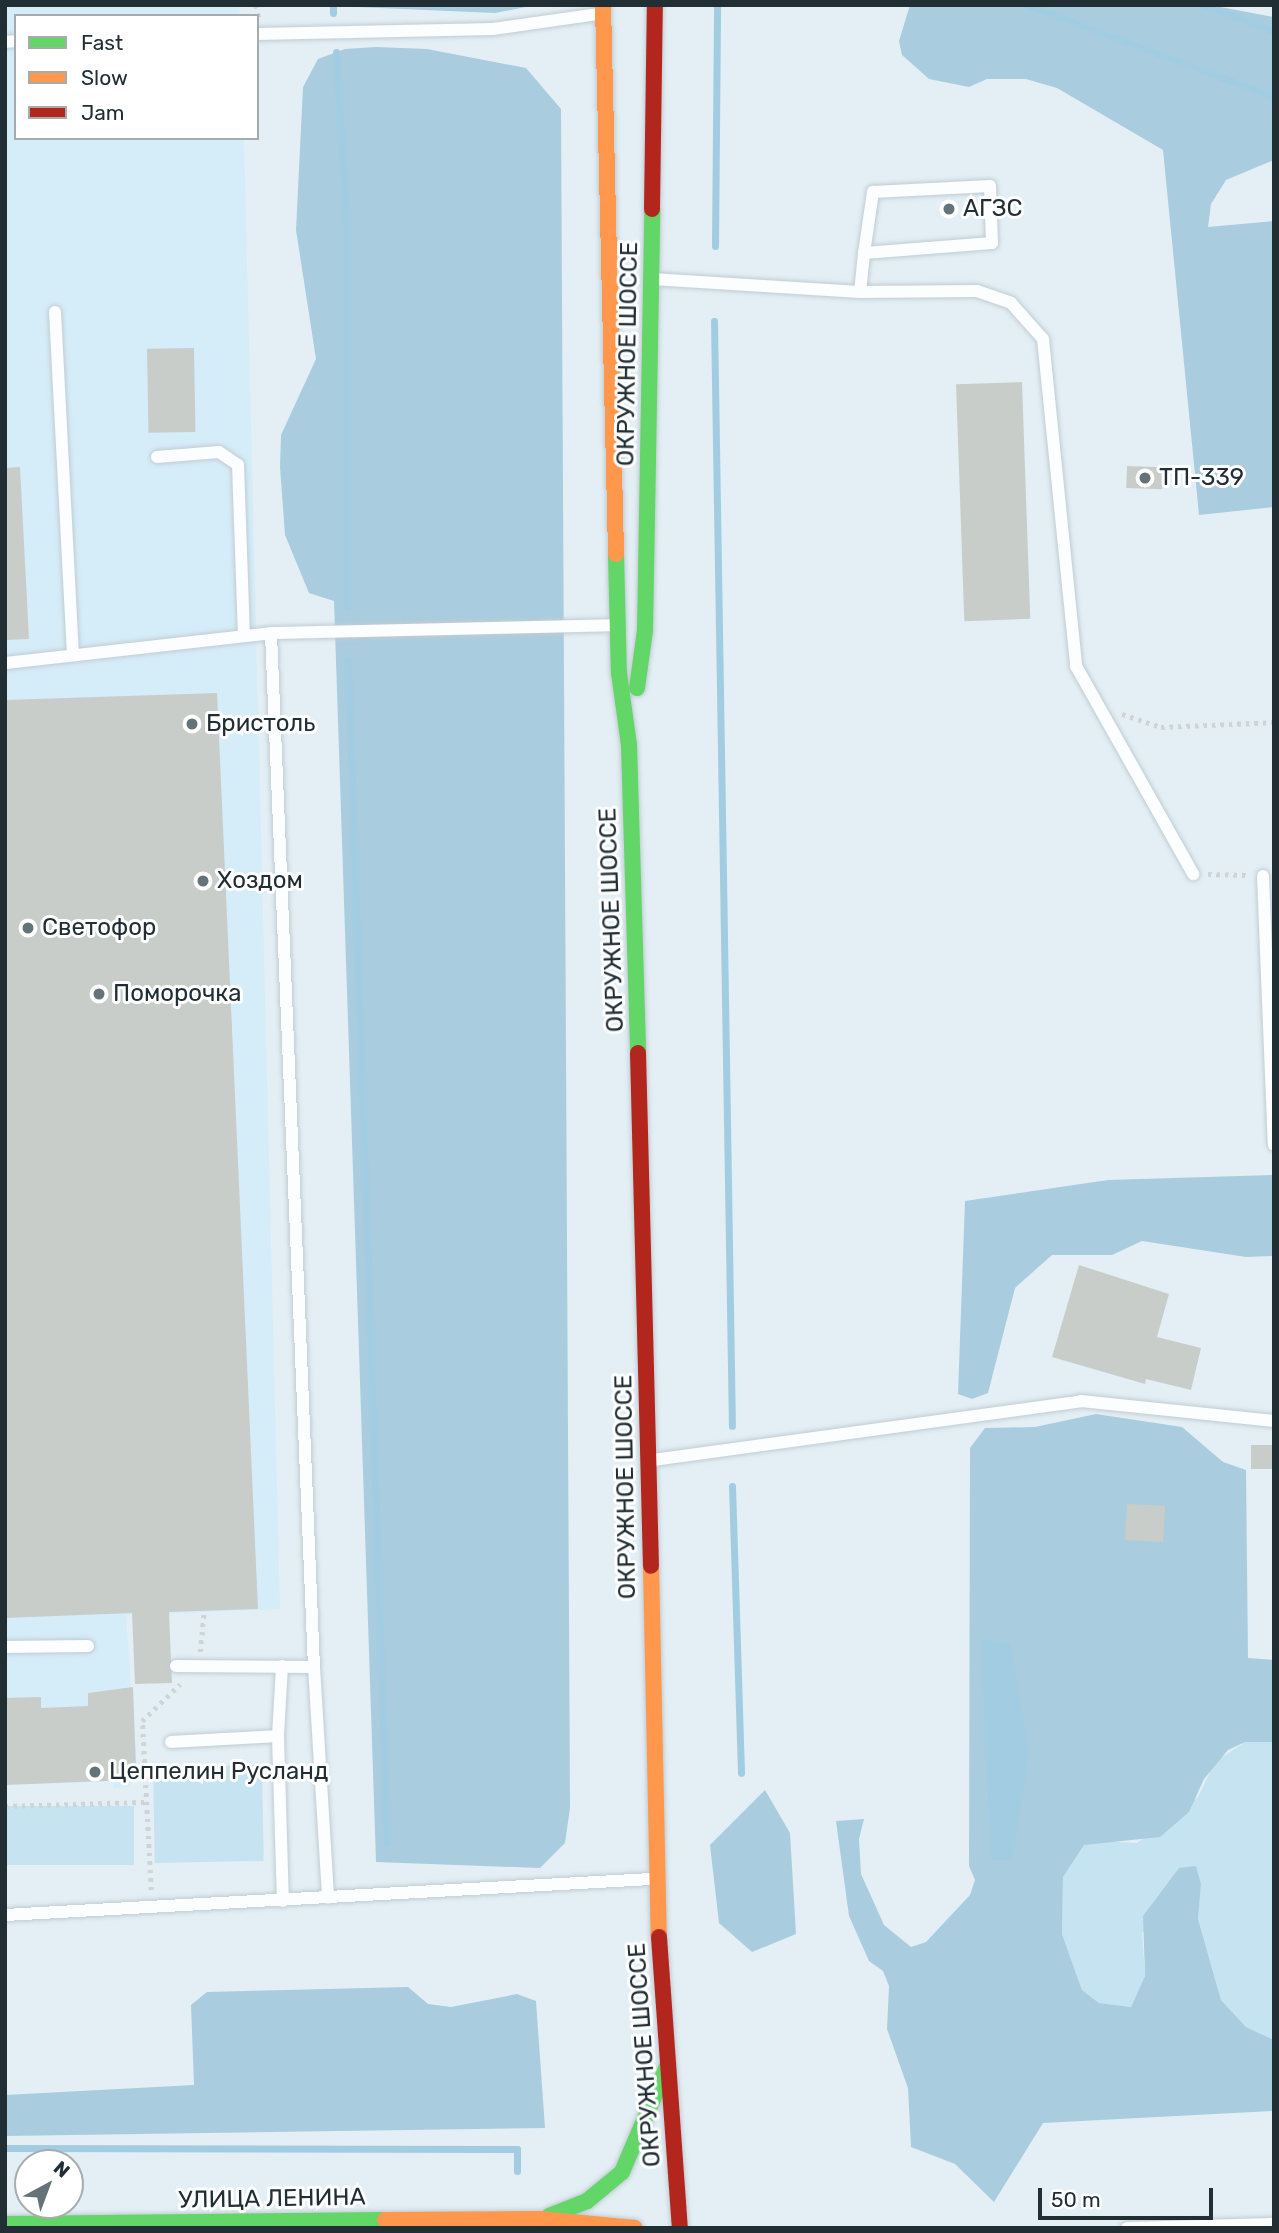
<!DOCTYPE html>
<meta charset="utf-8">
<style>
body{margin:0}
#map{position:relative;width:1279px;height:2233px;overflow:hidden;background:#e3eff5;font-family:Rubik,sans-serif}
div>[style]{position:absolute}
.built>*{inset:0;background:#d5edf9}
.green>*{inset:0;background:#c6e3f1;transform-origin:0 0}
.forest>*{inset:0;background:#a9cdde}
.water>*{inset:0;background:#a2cce1}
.stream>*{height:7px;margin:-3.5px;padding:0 3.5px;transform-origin:3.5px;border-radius:3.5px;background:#a2cce1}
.building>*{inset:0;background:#c8cdca;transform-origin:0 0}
.path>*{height:4.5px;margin-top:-2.25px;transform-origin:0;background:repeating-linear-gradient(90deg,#cfd4d6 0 3.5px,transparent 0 8.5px)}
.roads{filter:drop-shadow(0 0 2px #c1ccd2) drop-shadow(0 0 2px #c1ccd2)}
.lane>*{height:12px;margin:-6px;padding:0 6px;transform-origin:6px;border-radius:6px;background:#fbfdfe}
.fast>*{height:16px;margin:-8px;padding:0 8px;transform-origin:8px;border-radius:8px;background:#63d668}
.slow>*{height:16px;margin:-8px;padding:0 8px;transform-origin:8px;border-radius:8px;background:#ff974d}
.jam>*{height:16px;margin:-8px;padding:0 8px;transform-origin:8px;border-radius:8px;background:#b3261e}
.dots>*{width:19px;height:19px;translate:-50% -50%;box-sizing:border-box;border:4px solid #fff;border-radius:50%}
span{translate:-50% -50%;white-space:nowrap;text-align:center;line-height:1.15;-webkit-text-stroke:6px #fff;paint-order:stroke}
.poi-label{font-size:24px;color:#212f35}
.left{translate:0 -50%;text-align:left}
.street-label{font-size:24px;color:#212f35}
.frame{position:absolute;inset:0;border:7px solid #212f35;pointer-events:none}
.legend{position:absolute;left:14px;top:14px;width:245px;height:126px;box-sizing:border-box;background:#fff;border:2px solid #a6acae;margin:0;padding:9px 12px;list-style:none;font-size:21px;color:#212f35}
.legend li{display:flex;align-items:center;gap:14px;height:35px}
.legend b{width:35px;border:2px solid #a6acae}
.north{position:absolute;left:14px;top:2149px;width:70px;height:70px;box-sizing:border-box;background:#fff;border:2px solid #a6acae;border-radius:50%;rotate:41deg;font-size:19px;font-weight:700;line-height:28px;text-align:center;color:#212f35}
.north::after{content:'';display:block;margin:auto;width:24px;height:32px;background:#657278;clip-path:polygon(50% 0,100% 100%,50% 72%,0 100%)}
.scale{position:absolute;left:1038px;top:2188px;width:175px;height:32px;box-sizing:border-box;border:4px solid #212f35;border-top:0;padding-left:9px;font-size:21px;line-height:24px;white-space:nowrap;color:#212f35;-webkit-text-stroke:5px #fff;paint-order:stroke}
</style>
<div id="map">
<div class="built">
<i style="clip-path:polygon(5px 5px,239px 5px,240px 16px,16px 16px,16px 138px,244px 138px,280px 1609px,126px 1615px,137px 1769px,130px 1770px,130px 1787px,113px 1788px,113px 1781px,5px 1785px)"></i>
</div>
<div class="green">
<i style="clip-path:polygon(1245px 1742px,1274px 1742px,1274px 2040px,1246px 2027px,1221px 2000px,1198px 1919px,1201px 1884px,1142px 1933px,1145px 1976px,1131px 2007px,1099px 2003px,1082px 1990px,1062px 1934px,1063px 1877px,1072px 1859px,1084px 1845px,1100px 1841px,1137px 1843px,1198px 1797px,1215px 1762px)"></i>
<i style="left:262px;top:1765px;width:96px;height:109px;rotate:89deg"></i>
<i style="left:134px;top:1806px;width:59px;height:129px;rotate:90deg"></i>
</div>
<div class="forest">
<i style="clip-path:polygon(311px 5px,536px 5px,495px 13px)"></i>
<i style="clip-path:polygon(910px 5px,1210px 5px,1274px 17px,1274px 160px,1226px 180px,1211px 204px,1208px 227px,1274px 221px,1274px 507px,1199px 515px,1163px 150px,1057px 88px,1026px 79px,987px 79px,969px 87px,929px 79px,902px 55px,899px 41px)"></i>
<i style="clip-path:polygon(376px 47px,427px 49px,526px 68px,561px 109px,570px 1808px,565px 1843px,540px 1868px,376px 1862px,334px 601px,309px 593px,285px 535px,280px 467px,281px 435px,316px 359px,296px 230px,303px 87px,318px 59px,345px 49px)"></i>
<i style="clip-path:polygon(1274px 1175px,1274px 1256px,1246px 1257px,1142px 1241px,1112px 1255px,1052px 1255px,1015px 1288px,988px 1393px,972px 1399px,958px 1394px,965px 1201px,1108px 1180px)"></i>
<i style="clip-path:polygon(1096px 1414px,1182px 1427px,1223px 1462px,1246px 1470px,1248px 1658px,1274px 1660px,1274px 1742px,1245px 1742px,1228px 1750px,1204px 1779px,1189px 1812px,1160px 1837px,1084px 1845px,1063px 1877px,1062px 1934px,1082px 1990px,1099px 2003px,1131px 2007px,1145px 1976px,1143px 1916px,1179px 1868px,1196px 1866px,1201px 1884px,1198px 1919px,1221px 2000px,1246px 2027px,1274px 2040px,1274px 2111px,1043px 2123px,994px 2202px,955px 2164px,911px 2147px,908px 2088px,887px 2029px,889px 1986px,883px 1971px,869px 1961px,849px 1916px,836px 1821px,864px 1819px,859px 1839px,861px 1874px,884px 1925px,911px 1947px,926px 1942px,970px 1895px,975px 1880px,969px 1866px,970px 1448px,985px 1428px,1035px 1427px)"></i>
<i style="clip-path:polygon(765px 1790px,790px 1833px,796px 1934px,752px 1952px,719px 1923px,710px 1845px)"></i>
<i style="clip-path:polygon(408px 1987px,428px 2004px,451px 2007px,517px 1994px,536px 2001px,545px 2128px,5px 2136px,5px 2095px,194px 2085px,191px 2005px,207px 1992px)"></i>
</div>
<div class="water">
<i style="clip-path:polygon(981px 1638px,1010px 1644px,1029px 1753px,1012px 1860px,991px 1860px)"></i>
</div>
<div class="stream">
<i style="left:1027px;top:5px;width:264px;rotate:20.4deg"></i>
<i style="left:1203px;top:5px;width:76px;rotate:20.1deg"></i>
<i style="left:333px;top:13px;width:8px;rotate:-90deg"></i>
<i style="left:336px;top:52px;width:182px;rotate:86.5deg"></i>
<i style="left:347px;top:234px;width:373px;rotate:90deg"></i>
<i style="left:715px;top:246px;width:241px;rotate:-89.5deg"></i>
<i style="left:714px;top:321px;width:1105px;rotate:89.07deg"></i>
<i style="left:348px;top:661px;width:1182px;rotate:88.11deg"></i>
<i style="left:732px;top:1486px;width:287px;rotate:88.2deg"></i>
<i style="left:5px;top:2148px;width:512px;rotate:0.11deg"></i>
<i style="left:517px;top:2149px;width:22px;rotate:90deg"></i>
</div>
<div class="building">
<i style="left:194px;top:348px;width:84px;height:47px;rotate:89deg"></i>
<i style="left:1022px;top:382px;width:237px;height:66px;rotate:88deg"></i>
<i style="left:1127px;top:466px;width:36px;height:22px;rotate:2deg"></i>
<i style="clip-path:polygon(20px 467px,29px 639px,5px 640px,5px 468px)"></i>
<i style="clip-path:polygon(217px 693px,258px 1609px,169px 1612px,172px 1683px,135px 1684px,132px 1613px,5px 1618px,5px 700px)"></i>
<i style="clip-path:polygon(1079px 1265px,1169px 1294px,1157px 1337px,1201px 1348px,1191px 1390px,1146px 1379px,1145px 1384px,1052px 1357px)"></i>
<i style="left:1251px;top:1445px;width:22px;height:24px"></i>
<i style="left:1127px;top:1504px;width:38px;height:36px;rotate:3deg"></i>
<i style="clip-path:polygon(133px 1687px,136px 1768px,129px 1769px,129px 1780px,5px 1785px,5px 1698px,41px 1697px,41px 1708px,88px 1706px,88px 1693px)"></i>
</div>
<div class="path">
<i style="left:256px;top:5px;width:13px;rotate:77deg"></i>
<i style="left:1122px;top:714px;width:41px;rotate:18.4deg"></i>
<i style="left:1161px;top:727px;width:113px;rotate:-2.5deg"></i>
<i style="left:1208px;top:874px;width:40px;rotate:1.4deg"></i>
<i style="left:200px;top:1652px;width:41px;rotate:-84.4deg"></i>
<i style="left:5px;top:1806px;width:140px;rotate:-1.6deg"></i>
<i style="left:151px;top:1890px;width:169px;rotate:-93deg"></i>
<i style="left:142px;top:1721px;width:53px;rotate:-44.2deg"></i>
</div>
<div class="roads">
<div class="lane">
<i style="left:257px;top:34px;width:236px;rotate:-1.2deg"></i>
<i style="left:493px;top:29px;width:107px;rotate:-8.1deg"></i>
<i style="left:5px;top:42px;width:11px;rotate:-5deg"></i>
<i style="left:652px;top:279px;width:208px;rotate:3.6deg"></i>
<i style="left:860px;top:292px;width:117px;rotate:-0.5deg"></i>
<i style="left:977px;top:291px;width:36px;rotate:19deg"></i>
<i style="left:1011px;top:303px;width:48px;rotate:48.4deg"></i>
<i style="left:1043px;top:339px;width:329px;rotate:84.2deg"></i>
<i style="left:1076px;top:666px;width:239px;rotate:60.6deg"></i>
<i style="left:860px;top:292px;width:39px;rotate:-84deg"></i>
<i style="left:864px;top:253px;width:62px;rotate:-81.6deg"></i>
<i style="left:873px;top:192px;width:117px;rotate:-2.9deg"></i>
<i style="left:990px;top:186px;width:57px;rotate:88deg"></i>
<i style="left:992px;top:243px;width:128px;rotate:175.5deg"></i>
<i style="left:55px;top:312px;width:343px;rotate:87deg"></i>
<i style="left:157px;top:457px;width:62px;rotate:-4.6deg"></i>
<i style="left:219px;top:452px;width:23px;rotate:34deg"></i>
<i style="left:238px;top:465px;width:171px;rotate:88deg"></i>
<i style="left:271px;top:633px;width:1035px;rotate:87.62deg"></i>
<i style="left:5px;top:663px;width:268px;rotate:-6.4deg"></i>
<i style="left:271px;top:633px;width:345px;rotate:-1.3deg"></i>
<i style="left:1263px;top:876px;width:269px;rotate:87.7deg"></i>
<i style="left:653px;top:1460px;width:432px;rotate:-7.8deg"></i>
<i style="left:1081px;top:1401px;width:194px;rotate:5.9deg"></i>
<i style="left:5px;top:1647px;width:83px;rotate:-0.7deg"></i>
<i style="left:176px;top:1666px;width:138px;rotate:0.4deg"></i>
<i style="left:314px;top:1667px;width:231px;rotate:86.5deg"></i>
<i style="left:282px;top:1666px;width:70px;rotate:93.3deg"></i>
<i style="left:278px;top:1736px;width:165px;rotate:88.3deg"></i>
<i style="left:171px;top:1742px;width:107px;rotate:-3.2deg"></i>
<i style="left:5px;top:1915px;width:647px;rotate:-3.19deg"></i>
<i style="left:1127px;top:2228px;width:147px;rotate:-1.6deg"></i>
</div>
<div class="fast">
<i style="left:616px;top:554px;width:119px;rotate:88.6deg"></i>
<i style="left:619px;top:673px;width:73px;rotate:82.1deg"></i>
<i style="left:629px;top:745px;width:308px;rotate:88.3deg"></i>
<i style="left:637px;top:688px;width:59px;rotate:-82.1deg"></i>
<i style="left:645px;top:630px;width:421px;rotate:-89deg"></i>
<i style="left:549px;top:2216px;width:41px;rotate:-21.5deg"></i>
<i style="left:587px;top:2201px;width:45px;rotate:-39.6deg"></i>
<i style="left:622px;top:2172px;width:117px;rotate:-66.9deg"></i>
<i style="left:5px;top:2224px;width:380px;rotate:-0.6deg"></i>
</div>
<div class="slow">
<i style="left:603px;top:5px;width:549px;rotate:88.64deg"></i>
<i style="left:651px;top:1566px;width:371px;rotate:88.8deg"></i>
<i style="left:385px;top:2220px;width:155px;rotate:-0.4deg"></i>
<i style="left:540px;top:2219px;width:95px;rotate:5.4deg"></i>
</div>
<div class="jam">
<i style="left:652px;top:209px;width:204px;rotate:-89.2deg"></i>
<i style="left:638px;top:1053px;width:513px;rotate:88.55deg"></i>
<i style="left:659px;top:1937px;width:292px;rotate:85.9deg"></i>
</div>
</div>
<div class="dots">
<i style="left:949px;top:209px;background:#657278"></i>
<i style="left:1145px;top:478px;background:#657278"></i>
<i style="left:192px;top:724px;background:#657278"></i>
<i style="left:203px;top:881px;background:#657278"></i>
<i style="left:28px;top:928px;background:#657278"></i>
<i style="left:99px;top:994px;background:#657278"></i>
<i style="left:95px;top:1772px;background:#657278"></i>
</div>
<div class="poi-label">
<span class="left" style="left:963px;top:209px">АГЗС</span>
<span class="left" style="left:1159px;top:478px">ТП-339</span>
<span class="left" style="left:206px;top:724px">Бристоль</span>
<span class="left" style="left:217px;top:881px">Хоздом</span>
<span class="left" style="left:42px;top:928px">Светофор</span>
<span class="left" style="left:113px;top:994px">Поморочка</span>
<span class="left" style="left:109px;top:1772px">Цеппелин Русланд</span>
</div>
<div class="street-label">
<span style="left:628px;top:354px;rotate:-89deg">ОКРУЖНОЕ ШОССЕ</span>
<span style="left:612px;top:920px;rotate:-92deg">ОКРУЖНОЕ ШОССЕ</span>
<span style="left:626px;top:1487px;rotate:-91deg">ОКРУЖНОЕ ШОССЕ</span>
<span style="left:645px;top:2055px;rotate:-94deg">ОКРУЖНОЕ ШОССЕ</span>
<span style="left:272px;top:2199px;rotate:-1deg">УЛИЦА ЛЕНИНА</span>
</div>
<div class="frame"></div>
<ul class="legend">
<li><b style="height:9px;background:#63d668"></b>Fast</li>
<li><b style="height:9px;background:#ff974d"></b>Slow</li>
<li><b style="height:9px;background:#b3261e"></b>Jam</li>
</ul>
<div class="north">N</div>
<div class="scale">50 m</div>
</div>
